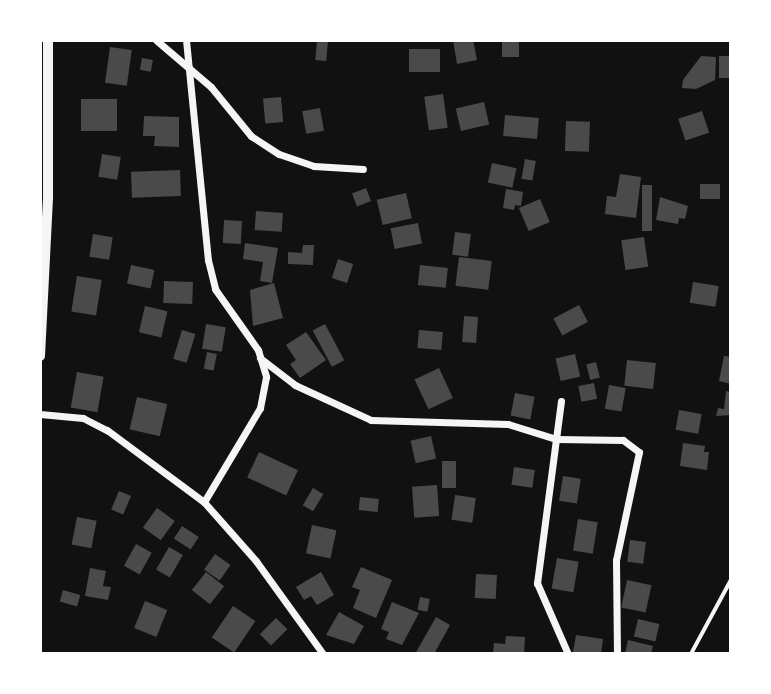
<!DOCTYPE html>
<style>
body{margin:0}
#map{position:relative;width:771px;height:694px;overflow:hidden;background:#111;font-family:Lato,sans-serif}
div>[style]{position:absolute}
.building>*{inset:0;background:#4a4a4a;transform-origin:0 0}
.service>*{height:3.5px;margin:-1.75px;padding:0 1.75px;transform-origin:1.75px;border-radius:1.75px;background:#f5f5f5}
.minor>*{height:7px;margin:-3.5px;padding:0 3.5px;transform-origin:3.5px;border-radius:3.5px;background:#f5f5f5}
.tertiary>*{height:10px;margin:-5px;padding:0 5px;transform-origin:5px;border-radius:5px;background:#f5f5f5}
span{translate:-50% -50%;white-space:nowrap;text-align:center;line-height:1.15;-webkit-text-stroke:5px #fff;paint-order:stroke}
.frame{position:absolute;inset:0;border:42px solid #fff;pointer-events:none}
</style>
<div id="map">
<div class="building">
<i style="left:317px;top:40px;width:11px;height:20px;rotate:5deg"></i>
<i style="clip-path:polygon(453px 40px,473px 40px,477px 60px,457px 64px)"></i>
<i style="left:502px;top:41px;width:17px;height:16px"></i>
<i style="left:110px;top:47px;width:22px;height:36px;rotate:8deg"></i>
<i style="left:440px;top:49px;width:23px;height:31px;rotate:90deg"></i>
<i style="clip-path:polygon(701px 56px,716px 57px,715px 80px,696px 89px,682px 88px,683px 80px)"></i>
<i style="left:719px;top:56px;width:12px;height:22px"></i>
<i style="left:142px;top:58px;width:11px;height:12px;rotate:10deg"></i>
<i style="left:443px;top:94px;width:34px;height:19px;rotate:82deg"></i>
<i style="left:281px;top:97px;width:25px;height:18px;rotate:85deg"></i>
<i style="left:117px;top:99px;width:32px;height:36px;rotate:90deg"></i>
<i style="left:484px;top:102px;width:23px;height:29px;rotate:77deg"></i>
<i style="left:320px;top:108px;width:23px;height:18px;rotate:80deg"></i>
<i style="left:702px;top:111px;width:23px;height:25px;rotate:72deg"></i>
<i style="left:505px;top:115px;width:34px;height:21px;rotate:5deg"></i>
<i style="clip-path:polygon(144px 116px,179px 117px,179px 147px,154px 146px,155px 136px,143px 136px)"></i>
<i style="left:566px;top:121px;width:24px;height:30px;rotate:2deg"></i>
<i style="left:102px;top:154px;width:19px;height:23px;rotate:9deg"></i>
<i style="left:525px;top:159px;width:11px;height:20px;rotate:10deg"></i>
<i style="left:492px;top:163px;width:25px;height:20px;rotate:12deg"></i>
<i style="left:180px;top:170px;width:26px;height:49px;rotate:88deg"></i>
<i style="clip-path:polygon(620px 174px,641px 177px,636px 218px,605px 214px,607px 196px,616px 197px)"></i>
<i style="left:720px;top:184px;width:15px;height:20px;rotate:90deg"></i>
<i style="left:642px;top:185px;width:10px;height:46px"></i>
<i style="left:366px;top:188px;width:14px;height:15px;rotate:69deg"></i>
<i style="clip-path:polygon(506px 189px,523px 192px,521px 206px,515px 205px,514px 210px,503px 208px)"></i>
<i style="left:406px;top:193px;width:26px;height:30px;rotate:77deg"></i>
<i style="clip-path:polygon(660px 197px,688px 206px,685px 219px,679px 218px,678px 224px,656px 220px)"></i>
<i style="left:540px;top:199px;width:25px;height:23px;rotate:67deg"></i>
<i style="left:256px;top:211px;width:27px;height:19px;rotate:4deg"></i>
<i style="left:224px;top:220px;width:18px;height:23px;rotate:3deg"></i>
<i style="left:418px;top:223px;width:21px;height:28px;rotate:79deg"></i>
<i style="left:455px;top:232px;width:16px;height:23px;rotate:7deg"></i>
<i style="left:93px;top:234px;width:20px;height:23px;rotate:9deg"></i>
<i style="left:644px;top:237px;width:30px;height:23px;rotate:82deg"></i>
<i style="clip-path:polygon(245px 243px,278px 248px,272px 283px,260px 281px,263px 262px,243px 259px)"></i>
<i style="clip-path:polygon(303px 245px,314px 245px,313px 265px,288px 264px,288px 252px,302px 253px)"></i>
<i style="left:459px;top:257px;width:33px;height:29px;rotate:7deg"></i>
<i style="left:338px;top:259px;width:16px;height:20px;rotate:18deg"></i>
<i style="left:131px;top:265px;width:24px;height:19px;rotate:12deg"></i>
<i style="left:420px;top:265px;width:28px;height:20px;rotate:6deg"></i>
<i style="left:77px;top:276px;width:25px;height:36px;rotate:9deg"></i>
<i style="left:164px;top:281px;width:29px;height:22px;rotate:2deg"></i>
<i style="left:693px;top:282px;width:26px;height:21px;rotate:9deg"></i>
<i style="clip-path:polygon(274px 283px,283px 318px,253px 326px,250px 290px)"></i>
<i style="left:579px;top:305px;width:19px;height:29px;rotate:62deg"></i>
<i style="left:145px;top:306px;width:23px;height:27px;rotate:13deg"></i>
<i style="left:464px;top:316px;width:14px;height:26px;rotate:4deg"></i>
<i style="left:206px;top:324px;width:20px;height:25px;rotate:9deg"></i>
<i style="left:325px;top:324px;width:41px;height:14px;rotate:62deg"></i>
<i style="left:182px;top:330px;width:14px;height:30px;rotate:17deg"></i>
<i style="left:419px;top:330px;width:24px;height:18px;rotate:5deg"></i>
<i style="clip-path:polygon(306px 332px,326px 360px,300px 378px,290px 364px,296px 360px,286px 345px)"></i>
<i style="left:207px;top:352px;width:10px;height:17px;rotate:11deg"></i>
<i style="left:575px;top:354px;width:23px;height:20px;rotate:77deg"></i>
<i style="clip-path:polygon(724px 356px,731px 357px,731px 384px,719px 381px)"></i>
<i style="left:627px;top:360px;width:29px;height:26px;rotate:6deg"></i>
<i style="left:596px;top:362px;width:16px;height:10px;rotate:76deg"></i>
<i style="left:439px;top:368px;width:33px;height:27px;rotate:65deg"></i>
<i style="left:77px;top:372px;width:27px;height:36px;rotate:10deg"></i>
<i style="left:594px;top:383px;width:16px;height:16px;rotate:79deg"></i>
<i style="left:609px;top:385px;width:17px;height:24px;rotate:10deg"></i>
<i style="clip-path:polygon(726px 391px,731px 392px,731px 415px,716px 416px,718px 408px,724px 409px)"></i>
<i style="left:515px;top:393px;width:20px;height:23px;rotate:11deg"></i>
<i style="left:137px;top:397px;width:31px;height:33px;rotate:13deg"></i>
<i style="left:679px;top:410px;width:23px;height:20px;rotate:10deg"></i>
<i style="left:431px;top:436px;width:23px;height:21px;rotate:77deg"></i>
<i style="clip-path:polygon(683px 443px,705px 446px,704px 452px,709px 452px,707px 470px,680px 466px)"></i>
<i style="left:259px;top:452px;width:43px;height:28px;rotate:25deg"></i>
<i style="left:442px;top:461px;width:14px;height:27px"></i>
<i style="left:514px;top:467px;width:21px;height:18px;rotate:8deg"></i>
<i style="left:563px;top:476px;width:18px;height:25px;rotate:9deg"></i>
<i style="left:437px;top:485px;width:31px;height:25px;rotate:86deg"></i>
<i style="left:313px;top:488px;width:12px;height:20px;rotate:31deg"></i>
<i style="left:119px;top:491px;width:13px;height:20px;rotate:23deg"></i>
<i style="left:455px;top:495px;width:21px;height:25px;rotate:8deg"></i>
<i style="left:360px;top:497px;width:19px;height:13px;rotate:6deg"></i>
<i style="left:157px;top:508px;width:22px;height:24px;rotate:36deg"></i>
<i style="left:77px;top:517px;width:20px;height:28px;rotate:11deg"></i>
<i style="left:578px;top:519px;width:20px;height:32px;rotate:9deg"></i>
<i style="left:312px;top:525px;width:25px;height:29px;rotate:12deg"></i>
<i style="left:182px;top:526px;width:20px;height:15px;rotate:33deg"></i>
<i style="left:630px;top:540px;width:16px;height:22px;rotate:7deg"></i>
<i style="left:136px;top:544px;width:18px;height:25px;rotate:29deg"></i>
<i style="left:169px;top:547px;width:16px;height:26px;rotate:30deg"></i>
<i style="left:215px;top:554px;width:19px;height:19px;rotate:35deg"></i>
<i style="left:557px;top:558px;width:22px;height:31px;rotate:10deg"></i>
<i style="clip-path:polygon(361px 567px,392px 580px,376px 618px,353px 608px,360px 590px,352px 587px)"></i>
<i style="clip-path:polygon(90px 568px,106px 571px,103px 586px,111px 587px,108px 600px,85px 596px)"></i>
<i style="left:206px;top:572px;width:23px;height:23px;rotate:38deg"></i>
<i style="clip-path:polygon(321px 572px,334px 595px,317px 605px,311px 596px,304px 600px,296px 587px)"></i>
<i style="left:476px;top:574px;width:21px;height:24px;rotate:3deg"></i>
<i style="left:627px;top:580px;width:25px;height:28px;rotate:12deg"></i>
<i style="left:63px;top:590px;width:18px;height:12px;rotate:16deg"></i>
<i style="left:420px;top:597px;width:10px;height:13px;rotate:11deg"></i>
<i style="left:145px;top:601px;width:24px;height:29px;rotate:22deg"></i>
<i style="clip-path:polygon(392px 602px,419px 613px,402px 645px,386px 639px,389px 632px,381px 629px)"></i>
<i style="left:233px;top:606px;width:27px;height:38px;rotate:34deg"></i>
<i style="clip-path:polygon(339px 612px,364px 626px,354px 644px,326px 635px)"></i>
<i style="clip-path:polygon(436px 617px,450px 625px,434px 654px,415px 654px)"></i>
<i style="left:276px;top:618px;width:16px;height:23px;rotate:45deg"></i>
<i style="left:638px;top:619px;width:22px;height:18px;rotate:13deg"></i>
<i style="clip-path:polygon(576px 635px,603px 639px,601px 654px,573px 652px)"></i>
<i style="clip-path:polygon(506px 636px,525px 637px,524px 654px,493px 654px,494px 643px,505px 644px)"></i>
<i style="clip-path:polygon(628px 640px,653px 646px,651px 654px,625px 654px)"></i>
</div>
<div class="service">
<i style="left:691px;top:654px;width:84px;rotate:-61.6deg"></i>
</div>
<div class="minor">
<i style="left:156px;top:40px;width:72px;rotate:40.5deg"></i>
<i style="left:211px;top:87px;width:63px;rotate:50.8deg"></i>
<i style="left:251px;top:136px;width:33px;rotate:33deg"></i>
<i style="left:279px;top:154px;width:37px;rotate:19deg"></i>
<i style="left:314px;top:166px;width:49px;rotate:3.5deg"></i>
<i style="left:186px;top:40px;width:221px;rotate:84.3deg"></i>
<i style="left:208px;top:260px;width:30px;rotate:76deg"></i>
<i style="left:215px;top:289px;width:75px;rotate:54.8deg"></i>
<i style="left:258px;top:350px;width:28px;rotate:73deg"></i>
<i style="left:266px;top:377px;width:32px;rotate:101deg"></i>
<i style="left:260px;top:408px;width:109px;rotate:120.8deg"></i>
<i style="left:260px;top:358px;width:44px;rotate:37.6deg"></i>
<i style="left:295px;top:385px;width:84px;rotate:24.7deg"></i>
<i style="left:371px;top:420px;width:137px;rotate:1.7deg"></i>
<i style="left:508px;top:424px;width:50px;rotate:17.4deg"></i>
<i style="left:556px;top:439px;width:67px;rotate:0.9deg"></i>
<i style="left:623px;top:440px;width:20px;rotate:37deg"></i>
<i style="left:639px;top:452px;width:110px;rotate:102deg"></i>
<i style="left:616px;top:560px;width:94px;rotate:89.4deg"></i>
<i style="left:561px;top:401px;width:184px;rotate:97.5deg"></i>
<i style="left:537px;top:583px;width:77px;rotate:66.4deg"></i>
<i style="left:40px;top:414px;width:43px;rotate:5.3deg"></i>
<i style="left:83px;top:418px;width:27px;rotate:27deg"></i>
<i style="left:107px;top:430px;width:121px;rotate:36.6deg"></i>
<i style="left:204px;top:502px;width:79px;rotate:48.6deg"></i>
<i style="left:256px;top:561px;width:115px;rotate:54.2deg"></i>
</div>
<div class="tertiary">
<i style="left:40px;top:356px;width:158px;rotate:-87.1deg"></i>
<i style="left:48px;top:198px;width:158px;rotate:-90deg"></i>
</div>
<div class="frame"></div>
</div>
